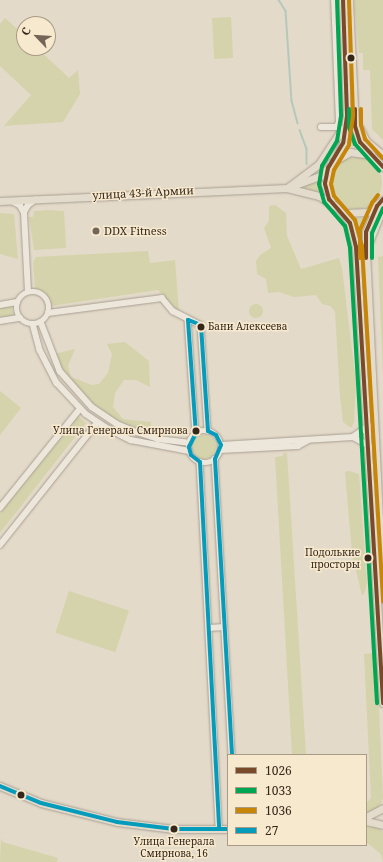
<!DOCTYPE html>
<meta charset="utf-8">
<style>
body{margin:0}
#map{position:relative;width:383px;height:862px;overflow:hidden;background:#e4dac9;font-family:"Noto Serif",serif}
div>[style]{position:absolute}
.green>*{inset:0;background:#d5d3ab;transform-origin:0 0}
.round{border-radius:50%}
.stream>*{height:1.5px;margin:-0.75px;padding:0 0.75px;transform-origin:0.75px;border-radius:0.75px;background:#b5c8bc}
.roads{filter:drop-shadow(0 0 1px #a89f93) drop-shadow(0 0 1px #a89f93)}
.minor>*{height:5.5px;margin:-2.75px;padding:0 2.75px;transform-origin:2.75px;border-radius:2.75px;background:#ece6db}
.minor>.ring{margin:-2.75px;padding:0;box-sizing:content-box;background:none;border:5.5px solid #ece6db;border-radius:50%}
.major>*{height:7px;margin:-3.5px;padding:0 3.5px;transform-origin:3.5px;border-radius:3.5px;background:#e3dbcc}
.bus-1>*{height:4px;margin:-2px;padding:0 2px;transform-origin:2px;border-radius:2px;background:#7a4b2a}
.bus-2>*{height:4px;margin:-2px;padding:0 2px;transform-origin:2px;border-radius:2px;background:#00a651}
.bus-3>*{height:4px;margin:-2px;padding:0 2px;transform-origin:2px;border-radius:2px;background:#c78607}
.bus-4>*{height:4px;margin:-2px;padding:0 2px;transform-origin:2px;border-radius:2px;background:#059cbc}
.dots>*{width:11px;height:11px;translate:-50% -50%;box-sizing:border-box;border:2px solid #f6e9ce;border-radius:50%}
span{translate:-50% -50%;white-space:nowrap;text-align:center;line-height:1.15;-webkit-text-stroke:3px #f6e9ce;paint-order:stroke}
.bus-label{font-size:10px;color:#36271b}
.left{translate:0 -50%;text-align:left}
.right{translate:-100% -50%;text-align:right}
.street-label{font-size:11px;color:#36271b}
.poi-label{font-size:11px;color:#36271b}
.legend{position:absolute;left:227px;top:754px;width:140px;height:92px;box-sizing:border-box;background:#f6e9ce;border:1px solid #a99b86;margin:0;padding:5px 7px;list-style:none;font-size:12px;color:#36271b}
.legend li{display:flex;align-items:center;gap:8px;height:20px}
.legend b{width:20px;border:1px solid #a99b86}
.north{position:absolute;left:16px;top:16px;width:40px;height:40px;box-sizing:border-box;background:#f6e9ce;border:1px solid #a99b86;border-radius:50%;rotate:295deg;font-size:11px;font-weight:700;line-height:16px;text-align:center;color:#36271b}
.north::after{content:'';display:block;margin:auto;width:14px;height:18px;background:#736658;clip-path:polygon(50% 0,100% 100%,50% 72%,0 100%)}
</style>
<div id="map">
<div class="green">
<i style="clip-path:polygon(354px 0,383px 0,383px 140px,372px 129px,370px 70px,363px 70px,363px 53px,359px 53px)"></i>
<i style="left:231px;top:17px;width:41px;height:19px;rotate:87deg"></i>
<i style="clip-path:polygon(5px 18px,24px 35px,24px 48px,37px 48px,69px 78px,78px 70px,80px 94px,63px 122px,4px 126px,31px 95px,0 66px,0 24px)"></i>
<i style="clip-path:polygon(350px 122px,353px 134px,359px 146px,342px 147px)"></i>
<i class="round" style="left:330px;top:157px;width:52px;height:52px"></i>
<i style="clip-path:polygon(319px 179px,319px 193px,305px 189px,304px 186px)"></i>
<i style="clip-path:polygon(275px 205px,286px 213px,287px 236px,301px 269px,339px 258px,342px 268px,356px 383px,354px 422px,351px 428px,343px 422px,340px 397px,335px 311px,330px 306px,322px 304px,316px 295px,294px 297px,279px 292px,268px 293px,266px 279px,257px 274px,256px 261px,260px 255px,271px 248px,264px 228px,269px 221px,269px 206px)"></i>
<i style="clip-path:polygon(48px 210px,64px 211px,66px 248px,34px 250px,29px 217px,33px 217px,34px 211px)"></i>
<i style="clip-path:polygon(0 213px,14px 214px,18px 259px,0 254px)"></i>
<i style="clip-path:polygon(369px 217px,363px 235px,361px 248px,353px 219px)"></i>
<i style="clip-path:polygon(148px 251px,150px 263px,175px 260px,179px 312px,158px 290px,51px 306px,47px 297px,35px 290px,33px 262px,36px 257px)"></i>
<i style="clip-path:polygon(383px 256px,383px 375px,378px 257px)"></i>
<i class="round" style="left:249px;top:304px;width:14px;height:14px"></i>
<i style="clip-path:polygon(12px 306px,13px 316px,0 317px,0 308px)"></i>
<i style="clip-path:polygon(125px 342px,149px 361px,150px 387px,136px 380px,124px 380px,115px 393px,113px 407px,123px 419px,151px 422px,151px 432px,116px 422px,91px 404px,64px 373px,54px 354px,75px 349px,68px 366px,71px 377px,92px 385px,99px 384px,108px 373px,112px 354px,107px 344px)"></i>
<i style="clip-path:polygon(0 391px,21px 408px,0 435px)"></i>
<i style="clip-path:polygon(77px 415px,86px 423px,0 533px,0 513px,73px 424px,71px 422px)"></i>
<i class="round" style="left:192px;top:435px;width:24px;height:24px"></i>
<i style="clip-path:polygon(283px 453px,287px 453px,306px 755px,292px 755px,275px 457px,283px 456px)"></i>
<i style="clip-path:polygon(349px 471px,359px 474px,367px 583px,365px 592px,362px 596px,352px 553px,345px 472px)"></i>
<i style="left:69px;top:591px;width:63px;height:44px;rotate:18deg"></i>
<i style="clip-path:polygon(373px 653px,377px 663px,383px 798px,379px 809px,366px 815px,366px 803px,371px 798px,364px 654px)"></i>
<i style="clip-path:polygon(366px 826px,377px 827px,383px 832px,383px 862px,381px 854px,366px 842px)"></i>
<i style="clip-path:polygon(1px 838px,3px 842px,58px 858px,57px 862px,0 862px)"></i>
</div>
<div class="stream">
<i style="left:279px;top:0;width:13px;rotate:58deg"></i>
<i style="left:286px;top:11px;width:90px;rotate:86.2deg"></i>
<i style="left:292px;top:101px;width:23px;rotate:75deg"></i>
<i style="left:300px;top:130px;width:20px;rotate:70deg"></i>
<i style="left:307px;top:149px;width:15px;rotate:90deg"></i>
</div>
<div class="roads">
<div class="minor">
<i style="left:321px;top:127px;width:16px"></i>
<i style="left:337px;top:127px;width:5px;rotate:-68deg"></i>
<i style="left:339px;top:122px;width:122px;rotate:-92.3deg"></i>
<i style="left:12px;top:201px;width:9px;rotate:27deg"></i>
<i style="left:20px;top:205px;width:8px;rotate:60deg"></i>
<i style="left:28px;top:292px;width:80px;rotate:-92.9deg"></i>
<i style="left:24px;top:212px;width:8px;rotate:-60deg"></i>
<i style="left:28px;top:205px;width:9px;rotate:-36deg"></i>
<i class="ring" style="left:17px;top:292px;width:26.5px;height:26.5px"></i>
<i style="left:0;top:305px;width:17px;rotate:-10deg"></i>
<i style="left:48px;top:313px;width:115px;rotate:-7.5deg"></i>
<i style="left:162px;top:298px;width:17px;rotate:50deg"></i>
<i style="left:173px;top:311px;width:31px;rotate:27deg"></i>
<i style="left:201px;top:325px;width:106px;rotate:86.2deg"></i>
<i style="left:188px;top:320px;width:113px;rotate:86deg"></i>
<i style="left:0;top:321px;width:20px;rotate:-9deg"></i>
<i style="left:41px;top:322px;width:53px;rotate:68.8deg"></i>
<i style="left:60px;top:371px;width:48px;rotate:48.4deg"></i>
<i style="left:92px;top:407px;width:30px;rotate:34deg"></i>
<i style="left:117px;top:424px;width:22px;rotate:22deg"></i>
<i style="left:137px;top:432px;width:22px;rotate:18deg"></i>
<i style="left:158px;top:439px;width:31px;rotate:7deg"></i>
<i style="left:33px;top:324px;width:27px;rotate:75deg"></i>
<i style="left:40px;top:350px;width:37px;rotate:63deg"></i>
<i style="left:57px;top:383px;width:42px;rotate:46.9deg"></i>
<i style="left:86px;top:414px;width:23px;rotate:34deg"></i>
<i style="left:105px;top:427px;width:29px;rotate:27deg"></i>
<i style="left:131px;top:440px;width:59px;rotate:10.7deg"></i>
<i class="ring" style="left:189px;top:431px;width:26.5px;height:26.5px"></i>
<i style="left:353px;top:437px;width:19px;rotate:28deg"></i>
<i style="left:221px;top:445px;width:132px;rotate:-3.5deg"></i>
<i style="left:353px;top:437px;width:19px;rotate:-36deg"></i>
<i style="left:221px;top:450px;width:77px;rotate:-3deg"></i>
<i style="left:298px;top:446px;width:10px;rotate:-29deg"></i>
<i style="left:215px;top:459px;width:296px;rotate:86.7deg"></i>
<i style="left:200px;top:462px;width:367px;rotate:87deg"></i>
<i style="left:0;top:508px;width:127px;rotate:-51.1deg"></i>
<i style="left:0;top:545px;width:156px;rotate:-51.5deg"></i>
<i style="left:209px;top:628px;width:15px;rotate:-4deg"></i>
</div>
<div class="major">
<i style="left:349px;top:0;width:126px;rotate:87.3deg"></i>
<i style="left:355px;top:126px;width:17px;rotate:73deg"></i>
<i style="left:360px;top:142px;width:17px;rotate:50deg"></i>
<i style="left:359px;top:127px;width:16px;rotate:63deg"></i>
<i style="left:366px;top:141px;width:22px;rotate:39deg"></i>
<i style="left:336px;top:159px;width:17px;rotate:-66deg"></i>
<i style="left:343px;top:143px;width:27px;rotate:-82deg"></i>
<i style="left:347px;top:116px;width:116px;rotate:-92deg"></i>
<i style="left:383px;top:167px;width:17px;rotate:-135deg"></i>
<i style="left:371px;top:155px;width:21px;rotate:-172deg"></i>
<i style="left:350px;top:152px;width:22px;rotate:150deg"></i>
<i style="left:331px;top:163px;width:22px;rotate:106deg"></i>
<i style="left:325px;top:184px;width:21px;rotate:71deg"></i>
<i style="left:332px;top:204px;width:17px;rotate:33deg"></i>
<i style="left:346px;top:213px;width:21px;rotate:-3deg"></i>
<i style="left:367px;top:212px;width:20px;rotate:-37deg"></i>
<i style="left:295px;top:185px;width:27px;rotate:-20deg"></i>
<i style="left:320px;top:176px;width:10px;rotate:-45deg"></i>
<i style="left:287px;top:188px;width:40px;rotate:-37deg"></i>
<i style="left:319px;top:164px;width:42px;rotate:-56.7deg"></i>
<i style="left:0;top:201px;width:287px;rotate:-2.6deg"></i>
<i style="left:287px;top:188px;width:33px;rotate:14deg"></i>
<i style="left:319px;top:196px;width:15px;rotate:32deg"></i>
<i style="left:377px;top:206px;width:28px;rotate:113deg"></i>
<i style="left:366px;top:232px;width:20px;rotate:90deg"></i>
<i style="left:366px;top:252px;width:347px;rotate:87.2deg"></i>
<i style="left:341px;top:210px;width:16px;rotate:55deg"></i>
<i style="left:350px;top:223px;width:25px;rotate:76deg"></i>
<i style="left:356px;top:247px;width:457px;rotate:86.6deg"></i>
<i style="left:369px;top:242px;width:37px;rotate:-68deg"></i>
<i style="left:0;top:786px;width:44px;rotate:22.5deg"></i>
<i style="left:41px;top:803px;width:78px;rotate:14deg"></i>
<i style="left:117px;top:822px;width:57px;rotate:7deg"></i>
<i style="left:174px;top:829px;width:54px"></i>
<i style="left:366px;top:817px;width:19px;rotate:-28deg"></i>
<i style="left:366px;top:821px;width:17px;rotate:13deg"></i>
</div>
</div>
<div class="bus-1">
<i style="left:343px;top:0;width:116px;rotate:88deg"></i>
<i style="left:347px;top:116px;width:27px;rotate:98deg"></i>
<i style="left:343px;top:143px;width:29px;rotate:121deg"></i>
<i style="left:328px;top:168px;width:16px;rotate:101deg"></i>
<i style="left:325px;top:184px;width:16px;rotate:75deg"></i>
<i style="left:329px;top:199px;width:32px;rotate:49deg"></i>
<i style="left:350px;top:223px;width:25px;rotate:76deg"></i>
<i style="left:356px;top:247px;width:457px;rotate:86.6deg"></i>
<i style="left:355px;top:109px;width:17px;rotate:90deg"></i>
<i style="left:355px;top:126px;width:17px;rotate:73deg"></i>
<i style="left:360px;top:142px;width:34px;rotate:47deg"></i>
<i style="left:366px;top:258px;width:26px;rotate:-90deg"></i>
<i style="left:366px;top:232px;width:28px;rotate:-67deg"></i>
<i style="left:377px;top:206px;width:9px;rotate:-49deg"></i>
</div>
<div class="bus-2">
<i style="left:337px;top:0;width:116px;rotate:88deg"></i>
<i style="left:341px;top:116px;width:25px;rotate:99deg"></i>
<i style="left:337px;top:141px;width:29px;rotate:121deg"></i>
<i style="left:322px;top:166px;width:18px;rotate:99deg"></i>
<i style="left:319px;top:184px;width:19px;rotate:74deg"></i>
<i style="left:324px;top:202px;width:32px;rotate:49deg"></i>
<i style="left:345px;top:226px;width:23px;rotate:77deg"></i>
<i style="left:350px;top:248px;width:456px;rotate:86.6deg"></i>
<i style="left:349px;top:109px;width:18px;rotate:90deg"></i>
<i style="left:349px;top:127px;width:18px;rotate:71deg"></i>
<i style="left:355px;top:144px;width:36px;rotate:48deg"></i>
<i style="left:372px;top:258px;width:25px;rotate:-90deg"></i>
<i style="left:372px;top:233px;width:27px;rotate:-66deg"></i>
</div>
<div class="bus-3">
<i style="left:349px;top:0;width:116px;rotate:88deg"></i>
<i style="left:353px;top:116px;width:29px;rotate:98deg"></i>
<i style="left:349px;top:145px;width:29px;rotate:121deg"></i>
<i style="left:334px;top:170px;width:14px;rotate:102deg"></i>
<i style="left:331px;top:184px;width:12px;rotate:76deg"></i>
<i style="left:334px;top:196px;width:32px;rotate:49deg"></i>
<i style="left:355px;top:220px;width:27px;rotate:75deg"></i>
<i style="left:362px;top:246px;width:356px;rotate:86.6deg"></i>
<i style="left:361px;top:109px;width:16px;rotate:90deg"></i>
<i style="left:361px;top:125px;width:15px;rotate:74deg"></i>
<i style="left:365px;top:139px;width:26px;rotate:47deg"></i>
<i style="left:360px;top:258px;width:28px;rotate:-90deg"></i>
<i style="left:360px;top:230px;width:30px;rotate:-66deg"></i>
<i style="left:372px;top:203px;width:10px;rotate:-53deg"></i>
</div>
<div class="bus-4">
<i style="left:208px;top:431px;width:106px;rotate:-93.8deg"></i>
<i style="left:201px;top:325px;width:14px;rotate:-159deg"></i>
<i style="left:188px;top:320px;width:113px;rotate:86deg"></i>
<i style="left:196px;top:433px;width:16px;rotate:117deg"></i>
<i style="left:189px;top:447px;width:8px;rotate:76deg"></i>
<i style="left:191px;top:455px;width:11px;rotate:38deg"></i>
<i style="left:200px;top:462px;width:367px;rotate:87deg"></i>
<i style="left:208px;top:431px;width:9px;rotate:27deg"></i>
<i style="left:216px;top:435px;width:11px;rotate:63deg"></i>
<i style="left:221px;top:445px;width:15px;rotate:113deg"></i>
<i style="left:215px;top:459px;width:296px;rotate:86.7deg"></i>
<i style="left:0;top:786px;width:44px;rotate:22.5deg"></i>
<i style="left:41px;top:803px;width:78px;rotate:14deg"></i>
<i style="left:117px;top:822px;width:57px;rotate:7deg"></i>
<i style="left:174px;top:829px;width:54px"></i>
</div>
<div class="dots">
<i style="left:351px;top:58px;background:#36271b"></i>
<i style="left:96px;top:231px;background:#736658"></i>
<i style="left:201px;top:327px;background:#36271b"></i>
<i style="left:196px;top:431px;background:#36271b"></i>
<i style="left:368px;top:558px;background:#36271b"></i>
<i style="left:21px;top:795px;background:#36271b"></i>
<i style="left:174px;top:829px;background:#36271b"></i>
</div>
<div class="bus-label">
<span class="left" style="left:208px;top:327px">Бани Алексеева</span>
<span class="right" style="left:188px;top:431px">Улица Генерала Смирнова</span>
<span class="right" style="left:360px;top:558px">Подолькие<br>просторы</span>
<span style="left:174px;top:847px">Улица Генерала<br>Смирнова, 16</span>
</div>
<div class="street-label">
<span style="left:143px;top:193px;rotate:-3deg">улица 43-й Армии</span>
</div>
<div class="poi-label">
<span class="left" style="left:104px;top:231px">DDX Fitness</span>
</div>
<ul class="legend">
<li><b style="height:5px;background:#7a4b2a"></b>1026</li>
<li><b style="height:5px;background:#00a651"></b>1033</li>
<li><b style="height:5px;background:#c78607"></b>1036</li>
<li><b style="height:5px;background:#059cbc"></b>27</li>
</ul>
<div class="north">С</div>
</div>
